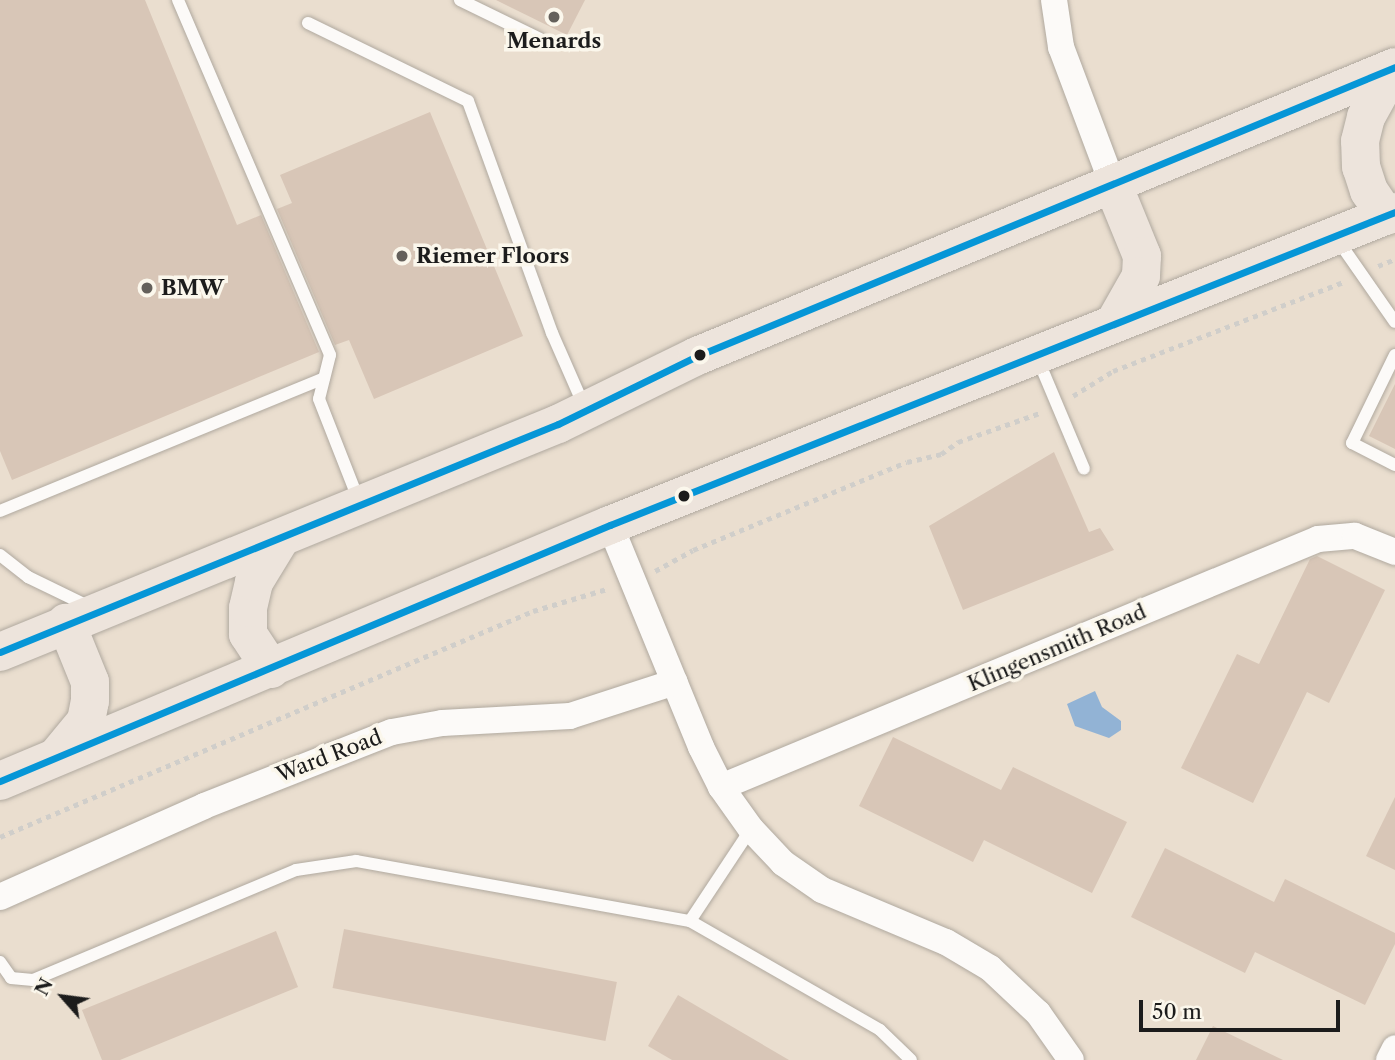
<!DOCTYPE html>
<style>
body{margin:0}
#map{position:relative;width:1395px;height:1060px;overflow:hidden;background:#eadecf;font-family:"Libre Caslon Text",serif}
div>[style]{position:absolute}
.water>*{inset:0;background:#92b3d5}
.building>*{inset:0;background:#d8c6b7;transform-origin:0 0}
.path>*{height:4.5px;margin-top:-2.25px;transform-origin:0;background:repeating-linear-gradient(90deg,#d0ceca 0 5px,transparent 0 10px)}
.roads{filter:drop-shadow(0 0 2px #b0a99f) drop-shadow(0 0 2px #b0a99f)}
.lane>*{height:12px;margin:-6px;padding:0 6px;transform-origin:6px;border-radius:6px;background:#fcfaf8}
.street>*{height:26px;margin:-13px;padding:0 13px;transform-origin:13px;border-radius:13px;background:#fcfaf8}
.highway>*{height:38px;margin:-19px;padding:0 19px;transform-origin:19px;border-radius:19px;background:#ede4dc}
.bus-1>*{height:7px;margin:-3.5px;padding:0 3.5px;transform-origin:3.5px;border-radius:3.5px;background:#0696d7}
.dots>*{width:19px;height:19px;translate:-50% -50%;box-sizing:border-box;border:4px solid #fbf7ec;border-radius:50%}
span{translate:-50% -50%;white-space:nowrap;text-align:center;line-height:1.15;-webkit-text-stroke:7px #fbf7ec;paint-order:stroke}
.poi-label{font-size:21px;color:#1c1c1c;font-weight:700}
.left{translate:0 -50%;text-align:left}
.street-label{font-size:21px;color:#1c1c1c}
.north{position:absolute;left:28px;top:962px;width:70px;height:70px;-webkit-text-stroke:5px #fbf7ec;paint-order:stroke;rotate:298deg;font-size:19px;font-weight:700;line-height:28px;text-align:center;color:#1c1c1c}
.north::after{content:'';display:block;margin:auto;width:24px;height:32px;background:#1c1c1c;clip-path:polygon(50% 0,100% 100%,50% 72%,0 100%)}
.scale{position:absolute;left:1139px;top:1000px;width:201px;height:32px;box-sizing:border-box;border:4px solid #1c1c1c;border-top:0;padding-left:9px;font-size:21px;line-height:24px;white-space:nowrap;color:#1c1c1c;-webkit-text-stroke:5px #fbf7ec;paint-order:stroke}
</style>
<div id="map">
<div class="water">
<i style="clip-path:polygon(1095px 691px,1102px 707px,1121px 721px,1121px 730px,1109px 738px,1075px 726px,1067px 704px)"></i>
</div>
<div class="building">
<i style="clip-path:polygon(0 0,145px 0,237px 225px,261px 215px,319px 352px,12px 480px,0 451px)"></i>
<i style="clip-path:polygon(496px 0,585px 0,567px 35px)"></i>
<i style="clip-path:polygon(430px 112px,523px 336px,374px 399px,349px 340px,335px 345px,277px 209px,292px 203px,280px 175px)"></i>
<i style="clip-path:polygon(1395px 384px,1395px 449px,1369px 436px)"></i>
<i style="clip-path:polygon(1054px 452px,1089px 532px,1100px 528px,1114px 550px,963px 610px,929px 526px)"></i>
<i style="clip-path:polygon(1317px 556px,1385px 590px,1329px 703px,1307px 692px,1253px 803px,1181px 768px,1237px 654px,1259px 664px,1310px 559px)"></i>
<i style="clip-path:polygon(893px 737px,1001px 790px,1013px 767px,1127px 822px,1092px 893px,984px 840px,973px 862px,859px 806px)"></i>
<i style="clip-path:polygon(1395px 797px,1395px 870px,1366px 856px)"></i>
<i style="clip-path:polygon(1165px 848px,1274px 902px,1285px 879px,1395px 933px,1395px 944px,1365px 1005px,1255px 952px,1245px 973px,1131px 917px)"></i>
<i style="left:344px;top:929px;width:278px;height:60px;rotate:11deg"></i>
<i style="clip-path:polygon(276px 931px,298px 987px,120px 1060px,102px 1060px,82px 1010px)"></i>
<i style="clip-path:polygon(678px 995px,789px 1060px,672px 1060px,648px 1046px)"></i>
<i style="clip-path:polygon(1213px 1026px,1283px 1060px,1196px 1060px)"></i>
</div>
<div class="path">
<i style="left:1378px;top:266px;width:18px;rotate:-22deg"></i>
<i style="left:1073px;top:396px;width:47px;rotate:-32deg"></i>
<i style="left:1113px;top:371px;width:248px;rotate:-21.1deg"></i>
<i style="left:655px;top:571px;width:43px;rotate:-28.9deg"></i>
<i style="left:693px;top:550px;width:231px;rotate:-22.4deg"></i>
<i style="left:907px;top:462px;width:35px;rotate:-13deg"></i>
<i style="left:941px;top:454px;width:21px;rotate:-35deg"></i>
<i style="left:958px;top:442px;width:87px;rotate:-19.5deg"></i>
<i style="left:0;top:837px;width:579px;rotate:-22.98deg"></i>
<i style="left:533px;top:611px;width:77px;rotate:-16.6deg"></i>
</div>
<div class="roads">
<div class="lane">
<i style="left:178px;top:0;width:386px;rotate:66.8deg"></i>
<i style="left:330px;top:355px;width:45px;rotate:104deg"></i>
<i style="left:319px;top:399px;width:110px;rotate:68.6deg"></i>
<i style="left:460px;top:0;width:89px;rotate:26deg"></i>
<i style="left:308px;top:23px;width:178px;rotate:26deg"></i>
<i style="left:468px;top:101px;width:247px;rotate:70.1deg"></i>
<i style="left:552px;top:333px;width:82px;rotate:66.3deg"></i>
<i style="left:1337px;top:239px;width:101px;rotate:55.1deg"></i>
<i style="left:1395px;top:355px;width:98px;rotate:116deg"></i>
<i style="left:1352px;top:443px;width:48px;rotate:27.1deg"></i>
<i style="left:1037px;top:357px;width:121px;rotate:67.2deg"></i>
<i style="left:0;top:511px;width:350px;rotate:-22.3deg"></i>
<i style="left:0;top:555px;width:36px;rotate:38deg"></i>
<i style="left:28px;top:577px;width:69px;rotate:25.8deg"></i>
<i style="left:690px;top:921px;width:110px;rotate:-56.5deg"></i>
<i style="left:0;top:962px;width:19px;rotate:55deg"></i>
<i style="left:11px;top:978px;width:22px;rotate:5deg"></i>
<i style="left:33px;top:980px;width:285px;rotate:-22.7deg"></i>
<i style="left:296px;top:870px;width:61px;rotate:-8.5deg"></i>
<i style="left:356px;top:861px;width:339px;rotate:10.2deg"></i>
<i style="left:690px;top:921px;width:219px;rotate:29.8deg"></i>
<i style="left:880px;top:1030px;width:43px;rotate:44.1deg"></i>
</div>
<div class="street">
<i style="left:1054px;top:0;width:48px;rotate:81.5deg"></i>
<i style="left:1061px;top:47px;width:147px;rotate:69.4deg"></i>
<i style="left:610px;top:525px;width:240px;rotate:67.7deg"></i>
<i style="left:701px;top:747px;width:45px;rotate:63.4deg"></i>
<i style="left:721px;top:787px;width:52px;rotate:54.5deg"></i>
<i style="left:751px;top:829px;width:47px;rotate:46.7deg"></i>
<i style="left:783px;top:863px;width:47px;rotate:34.7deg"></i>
<i style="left:822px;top:890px;width:134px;rotate:22.8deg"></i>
<i style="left:946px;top:942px;width:51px;rotate:30.6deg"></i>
<i style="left:990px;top:968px;width:66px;rotate:43.2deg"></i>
<i style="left:1038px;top:1013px;width:57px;rotate:54.9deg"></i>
<i style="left:721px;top:787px;width:646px;rotate:-22.56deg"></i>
<i style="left:1318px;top:539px;width:37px;rotate:-5deg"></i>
<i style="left:1355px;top:536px;width:43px;rotate:21.8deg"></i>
<i style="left:0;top:897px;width:223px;rotate:-24deg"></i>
<i style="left:204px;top:806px;width:202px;rotate:-21.5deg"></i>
<i style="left:392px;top:732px;width:51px;rotate:-10.2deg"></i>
<i style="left:442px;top:723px;width:128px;rotate:-3.1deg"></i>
<i style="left:570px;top:716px;width:110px;rotate:-17.9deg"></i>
<i style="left:1389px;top:1060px;width:13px;rotate:-63deg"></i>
</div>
<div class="highway">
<i style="left:1113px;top:185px;width:77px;rotate:67.8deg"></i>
<i style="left:1142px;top:256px;width:20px;rotate:93deg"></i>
<i style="left:1141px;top:276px;width:53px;rotate:119.5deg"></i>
<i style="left:1386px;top:216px;width:30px;rotate:-124deg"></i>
<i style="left:1369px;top:191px;width:25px;rotate:-108deg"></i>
<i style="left:1361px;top:167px;width:26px;rotate:-92deg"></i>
<i style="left:1360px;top:141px;width:25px;rotate:-76deg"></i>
<i style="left:1366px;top:117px;width:56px;rotate:-61.1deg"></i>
<i style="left:0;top:652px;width:603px;rotate:-22.23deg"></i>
<i style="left:558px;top:424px;width:155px;rotate:-26.1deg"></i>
<i style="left:697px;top:356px;width:755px;rotate:-22.49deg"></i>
<i style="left:271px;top:669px;width:42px;rotate:-123.3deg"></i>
<i style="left:248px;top:634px;width:26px;rotate:-90deg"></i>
<i style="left:248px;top:608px;width:27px;rotate:-77deg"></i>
<i style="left:254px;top:582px;width:52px;rotate:-58.5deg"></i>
<i style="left:57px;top:756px;width:45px;rotate:-50.4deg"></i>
<i style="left:86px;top:721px;width:20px;rotate:-79deg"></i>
<i style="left:90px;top:701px;width:19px;rotate:-90deg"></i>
<i style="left:90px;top:682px;width:64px;rotate:-112.1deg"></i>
<i style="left:0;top:781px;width:662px;rotate:-22.77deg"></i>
<i style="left:610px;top:525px;width:845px;rotate:-21.74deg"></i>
</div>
</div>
<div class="bus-1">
<i style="left:0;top:652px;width:603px;rotate:-22.23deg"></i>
<i style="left:558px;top:424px;width:155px;rotate:-26.1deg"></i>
<i style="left:697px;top:356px;width:755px;rotate:-22.49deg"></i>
<i style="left:0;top:781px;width:662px;rotate:-22.77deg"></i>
<i style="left:610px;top:525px;width:845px;rotate:-21.74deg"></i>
</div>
<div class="dots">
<i style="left:554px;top:17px;background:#64605b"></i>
<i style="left:402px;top:256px;background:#64605b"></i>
<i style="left:147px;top:288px;background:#64605b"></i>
<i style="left:700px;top:355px;background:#1c1c1c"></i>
<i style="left:684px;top:496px;background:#1c1c1c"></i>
</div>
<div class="poi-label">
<span style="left:554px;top:41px">Menards</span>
<span class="left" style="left:416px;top:256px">Riemer Floors</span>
<span class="left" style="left:161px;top:288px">BMW</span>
</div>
<div class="street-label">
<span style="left:1057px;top:648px;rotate:-23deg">Klingensmith Road</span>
<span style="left:329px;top:756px;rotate:-21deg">Ward Road</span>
</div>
<div class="north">N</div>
<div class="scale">50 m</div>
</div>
